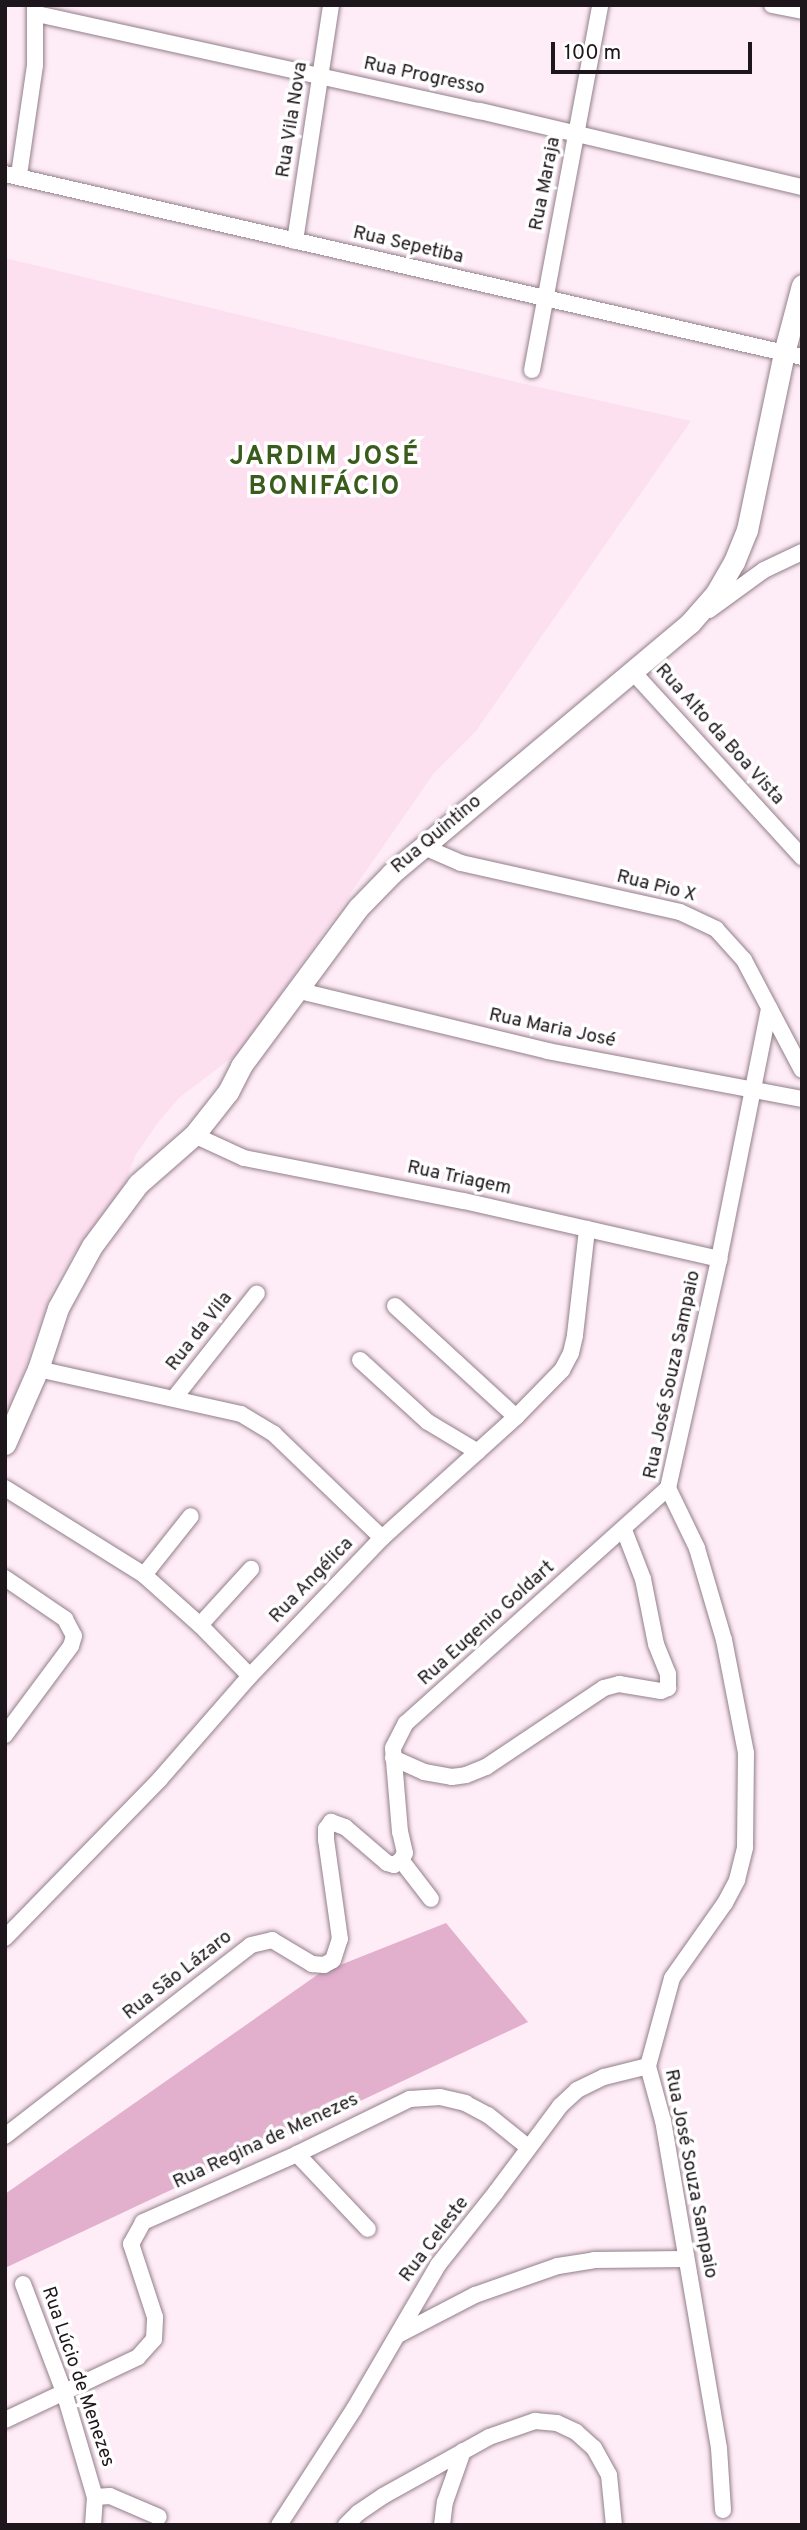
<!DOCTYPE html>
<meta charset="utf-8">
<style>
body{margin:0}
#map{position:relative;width:807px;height:2530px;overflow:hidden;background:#feecf6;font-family:Overpass,sans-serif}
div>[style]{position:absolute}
.built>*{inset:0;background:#fde0f0}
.green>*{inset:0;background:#e2afcd}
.roads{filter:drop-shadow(0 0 2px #927f8a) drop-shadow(0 0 2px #927f8a)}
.minor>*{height:16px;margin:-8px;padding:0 8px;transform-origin:8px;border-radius:8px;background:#fff}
.major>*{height:21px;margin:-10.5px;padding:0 10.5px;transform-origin:10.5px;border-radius:10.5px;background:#fff}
span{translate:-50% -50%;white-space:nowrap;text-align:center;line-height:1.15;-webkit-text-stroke:7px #fff;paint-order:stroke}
.street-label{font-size:19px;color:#1d161a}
.district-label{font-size:26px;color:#395b1b;font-weight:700;letter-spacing:2px}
.frame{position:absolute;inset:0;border:7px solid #1d161a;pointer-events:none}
.scale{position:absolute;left:551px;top:42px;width:201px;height:32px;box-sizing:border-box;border:4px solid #1d161a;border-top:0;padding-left:9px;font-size:21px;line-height:24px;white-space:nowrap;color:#1d161a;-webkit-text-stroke:5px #fff;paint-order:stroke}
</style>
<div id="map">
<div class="built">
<i style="clip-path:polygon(5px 258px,516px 382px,691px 421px,476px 731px,434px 773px,242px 1050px,180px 1097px,159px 1121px,135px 1156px,124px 1187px,77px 1249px,54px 1285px,5px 1424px)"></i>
</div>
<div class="green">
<i style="clip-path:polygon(446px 1923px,528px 2022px,5px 2268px,5px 2194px,320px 1973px)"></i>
</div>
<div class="roads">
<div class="minor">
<i style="left:772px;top:5px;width:31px;rotate:11deg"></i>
<i style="left:37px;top:14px;width:453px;rotate:12.4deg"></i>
<i style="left:480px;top:111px;width:331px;rotate:13.3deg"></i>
<i style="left:5px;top:174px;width:818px;rotate:12.93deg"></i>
<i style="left:19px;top:175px;width:111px;rotate:-81.7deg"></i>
<i style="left:35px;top:65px;width:60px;rotate:-90deg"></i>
<i style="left:295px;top:241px;width:239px;rotate:-81.3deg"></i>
<i style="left:532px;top:370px;width:371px;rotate:-79.4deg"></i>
<i style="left:709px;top:610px;width:68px;rotate:-36deg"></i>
<i style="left:764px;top:570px;width:42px;rotate:-25.3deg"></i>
<i style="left:633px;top:672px;width:251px;rotate:47.6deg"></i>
<i style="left:424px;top:847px;width:40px;rotate:23.4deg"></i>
<i style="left:461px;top:863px;width:224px;rotate:12.6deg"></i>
<i style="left:680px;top:912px;width:40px;rotate:25deg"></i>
<i style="left:716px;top:929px;width:42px;rotate:47.9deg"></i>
<i style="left:744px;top:960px;width:124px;rotate:62.2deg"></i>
<i style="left:296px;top:990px;width:259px;rotate:13.6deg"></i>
<i style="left:548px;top:1051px;width:258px;rotate:10.7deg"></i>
<i style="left:194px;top:1135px;width:55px;rotate:24.7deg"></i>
<i style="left:244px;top:1158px;width:224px;rotate:11.1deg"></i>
<i style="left:464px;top:1201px;width:262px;rotate:12.8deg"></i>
<i style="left:395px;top:1306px;width:164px;rotate:42.5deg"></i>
<i style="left:360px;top:1360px;width:92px;rotate:42.4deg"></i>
<i style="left:428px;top:1422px;width:58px;rotate:31deg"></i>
<i style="left:38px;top:1369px;width:208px;rotate:12.5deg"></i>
<i style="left:241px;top:1414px;width:39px;rotate:31deg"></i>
<i style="left:274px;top:1434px;width:150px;rotate:43.9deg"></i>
<i style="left:175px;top:1397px;width:132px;rotate:-51.7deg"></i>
<i style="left:5px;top:1488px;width:164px;rotate:32deg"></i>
<i style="left:144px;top:1575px;width:75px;rotate:41.8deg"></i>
<i style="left:200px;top:1625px;width:71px;rotate:45.6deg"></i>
<i style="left:144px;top:1575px;width:75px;rotate:-51.5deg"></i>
<i style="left:5px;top:1578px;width:73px;rotate:34.3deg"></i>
<i style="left:65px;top:1619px;width:19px;rotate:62deg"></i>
<i style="left:74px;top:1636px;width:10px;rotate:107deg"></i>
<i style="left:71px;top:1646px;width:111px;rotate:126.6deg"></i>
<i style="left:200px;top:1625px;width:76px;rotate:-47.7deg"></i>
<i style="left:393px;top:1758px;width:34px;rotate:24deg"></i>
<i style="left:424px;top:1772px;width:28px;rotate:10deg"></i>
<i style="left:452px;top:1777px;width:14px;rotate:-8deg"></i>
<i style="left:466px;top:1775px;width:22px;rotate:-22deg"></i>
<i style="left:486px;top:1767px;width:142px;rotate:-33.8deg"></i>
<i style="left:604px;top:1688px;width:16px;rotate:-15deg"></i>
<i style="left:619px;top:1684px;width:43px;rotate:9.5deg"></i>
<i style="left:661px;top:1691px;width:8px;rotate:-23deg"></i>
<i style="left:668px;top:1688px;width:14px;rotate:-90deg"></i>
<i style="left:668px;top:1674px;width:32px;rotate:-112deg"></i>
<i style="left:656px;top:1644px;width:66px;rotate:-101.3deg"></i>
<i style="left:643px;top:1579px;width:53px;rotate:-111.2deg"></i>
<i style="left:401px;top:1860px;width:8px;rotate:-60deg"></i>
<i style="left:405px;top:1853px;width:22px;rotate:-103deg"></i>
<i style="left:400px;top:1832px;width:84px;rotate:-94.8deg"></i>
<i style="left:393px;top:1748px;width:28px;rotate:-63deg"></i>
<i style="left:406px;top:1723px;width:352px;rotate:-41.9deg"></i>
<i style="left:5px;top:1938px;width:222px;rotate:-45.7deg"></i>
<i style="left:160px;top:1779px;width:137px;rotate:-48.9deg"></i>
<i style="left:250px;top:1676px;width:191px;rotate:-46.3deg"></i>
<i style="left:382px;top:1538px;width:181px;rotate:-42.1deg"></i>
<i style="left:516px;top:1417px;width:66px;rotate:-45.6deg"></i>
<i style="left:562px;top:1370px;width:19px;rotate:-62deg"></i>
<i style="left:571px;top:1353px;width:18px;rotate:-77deg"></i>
<i style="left:575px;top:1335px;width:107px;rotate:-83.5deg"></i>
<i style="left:5px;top:2136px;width:311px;rotate:-37.8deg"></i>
<i style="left:251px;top:1945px;width:22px;rotate:-13deg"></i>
<i style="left:272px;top:1940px;width:47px;rotate:31deg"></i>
<i style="left:312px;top:1964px;width:12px;rotate:5deg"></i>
<i style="left:324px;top:1965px;width:10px;rotate:-29deg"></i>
<i style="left:333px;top:1960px;width:22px;rotate:-72deg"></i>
<i style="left:340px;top:1939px;width:100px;rotate:-98deg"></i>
<i style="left:326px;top:1840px;width:11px;rotate:-90deg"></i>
<i style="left:326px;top:1829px;width:9px;rotate:-54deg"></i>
<i style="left:331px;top:1822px;width:15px;rotate:20deg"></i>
<i style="left:345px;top:1827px;width:55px;rotate:40.6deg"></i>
<i style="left:387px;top:1863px;width:7px;rotate:16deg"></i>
<i style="left:394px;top:1865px;width:9px;rotate:-36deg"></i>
<i style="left:401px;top:1860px;width:49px;rotate:52.4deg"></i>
<i style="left:297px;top:2154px;width:103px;rotate:46.6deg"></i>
<i style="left:23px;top:2284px;width:116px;rotate:69.2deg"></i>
<i style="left:64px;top:2392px;width:109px;rotate:73.6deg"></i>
<i style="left:95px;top:2497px;width:28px;rotate:94deg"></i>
<i style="left:398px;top:2335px;width:87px;rotate:-27.5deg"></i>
<i style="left:475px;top:2295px;width:88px;rotate:-19.3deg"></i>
<i style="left:558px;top:2266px;width:36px;rotate:-9deg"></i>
<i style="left:594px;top:2260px;width:91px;rotate:-0.6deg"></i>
<i style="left:5px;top:2420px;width:147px;rotate:-25.3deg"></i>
<i style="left:138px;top:2357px;width:24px;rotate:-48deg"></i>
<i style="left:154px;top:2339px;width:22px;rotate:-87deg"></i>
<i style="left:155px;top:2317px;width:77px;rotate:-108.2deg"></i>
<i style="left:131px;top:2244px;width:25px;rotate:-61deg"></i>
<i style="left:143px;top:2222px;width:168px;rotate:-23.8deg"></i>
<i style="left:297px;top:2154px;width:126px;rotate:-26deg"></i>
<i style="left:410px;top:2099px;width:30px;rotate:-4deg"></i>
<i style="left:440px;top:2097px;width:26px;rotate:13deg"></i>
<i style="left:465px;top:2103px;width:26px;rotate:28deg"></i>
<i style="left:488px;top:2115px;width:51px;rotate:38.7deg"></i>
<i style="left:95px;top:2497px;width:15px;rotate:-4deg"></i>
<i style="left:110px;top:2496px;width:53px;rotate:23.2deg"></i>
<i style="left:723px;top:2510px;width:62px;rotate:-93.7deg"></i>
<i style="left:719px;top:2448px;width:332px;rotate:-99.7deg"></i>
<i style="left:663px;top:2121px;width:57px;rotate:-105.3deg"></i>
<i style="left:648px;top:2066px;width:91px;rotate:-74.7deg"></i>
<i style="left:672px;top:1978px;width:92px;rotate:-54.8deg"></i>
<i style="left:725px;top:1903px;width:26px;rotate:-62deg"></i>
<i style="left:737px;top:1880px;width:34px;rotate:-76deg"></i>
<i style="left:745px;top:1847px;width:94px;rotate:-89.4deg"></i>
<i style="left:746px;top:1753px;width:115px;rotate:-101deg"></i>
<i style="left:724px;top:1640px;width:96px;rotate:-106.4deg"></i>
<i style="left:697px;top:1548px;width:67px;rotate:-115.8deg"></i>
<i style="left:668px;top:1488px;width:235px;rotate:-77.4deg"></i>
<i style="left:719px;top:1259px;width:256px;rotate:-78.7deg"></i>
<i style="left:279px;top:2525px;width:138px;rotate:-57.1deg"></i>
<i style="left:354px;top:2409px;width:167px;rotate:-59.7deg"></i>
<i style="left:438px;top:2265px;width:93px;rotate:-51.5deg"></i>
<i style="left:496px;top:2192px;width:107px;rotate:-53.3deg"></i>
<i style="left:560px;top:2106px;width:23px;rotate:-43deg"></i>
<i style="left:577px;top:2090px;width:30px;rotate:-26deg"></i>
<i style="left:604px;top:2077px;width:45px;rotate:-14deg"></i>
<i style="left:346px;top:2525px;width:17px;rotate:-45deg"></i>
<i style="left:358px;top:2513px;width:30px;rotate:-34deg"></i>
<i style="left:383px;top:2496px;width:121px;rotate:-29.1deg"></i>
<i style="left:489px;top:2437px;width:49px;rotate:-19.2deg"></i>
<i style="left:535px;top:2421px;width:22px;rotate:5deg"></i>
<i style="left:557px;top:2423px;width:21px;rotate:25deg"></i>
<i style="left:576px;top:2432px;width:24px;rotate:42deg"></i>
<i style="left:594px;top:2448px;width:31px;rotate:61deg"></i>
<i style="left:609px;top:2475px;width:50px;rotate:84.3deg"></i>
<i style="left:442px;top:2525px;width:23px;rotate:-83deg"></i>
<i style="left:445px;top:2502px;width:54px;rotate:-70.6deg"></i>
</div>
<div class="major">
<i style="left:5px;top:1444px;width:82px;rotate:-66.3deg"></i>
<i style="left:38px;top:1369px;width:64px;rotate:-71.8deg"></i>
<i style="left:58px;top:1308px;width:71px;rotate:-61.3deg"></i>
<i style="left:92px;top:1246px;width:77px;rotate:-53.4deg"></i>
<i style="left:138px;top:1184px;width:74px;rotate:-41.2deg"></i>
<i style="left:194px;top:1135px;width:55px;rotate:-51.7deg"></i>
<i style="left:228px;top:1092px;width:29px;rotate:-63deg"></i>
<i style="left:241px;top:1066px;width:197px;rotate:-53.5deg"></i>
<i style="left:358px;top:908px;width:49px;rotate:-45.8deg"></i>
<i style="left:392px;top:873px;width:389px;rotate:-40deg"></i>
<i style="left:690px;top:623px;width:40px;rotate:-49deg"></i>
<i style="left:716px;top:593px;width:36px;rotate:-60deg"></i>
<i style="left:734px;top:562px;width:35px;rotate:-68deg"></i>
<i style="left:747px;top:530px;width:181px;rotate:-78.2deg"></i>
<i style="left:784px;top:353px;width:70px;rotate:-75.2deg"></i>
</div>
</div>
<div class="street-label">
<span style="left:424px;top:77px;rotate:12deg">Rua Progresso</span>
<span style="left:293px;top:120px;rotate:-81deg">Rua Vila Nova</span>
<span style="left:546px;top:184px;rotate:-79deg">Rua Maraja</span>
<span style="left:408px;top:246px;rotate:13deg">Rua Sepetiba</span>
<span style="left:719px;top:735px;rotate:48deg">Rua Alto da Boa Vista</span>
<span style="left:437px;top:835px;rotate:-40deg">Rua Quintino</span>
<span style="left:656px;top:887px;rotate:14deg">Rua Pio X</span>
<span style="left:552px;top:1029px;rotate:12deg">Rua Maria José</span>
<span style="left:459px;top:1179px;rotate:12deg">Rua Triagem</span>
<span style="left:200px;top:1332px;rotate:-52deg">Rua da Vila</span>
<span style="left:673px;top:1375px;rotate:-78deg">Rua José Souza Sampaio</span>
<span style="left:312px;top:1581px;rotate:-46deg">Rua Angélica</span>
<span style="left:487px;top:1624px;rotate:-42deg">Rua Eugenio Goldart</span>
<span style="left:178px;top:1976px;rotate:-38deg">Rua São Lázaro</span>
<span style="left:266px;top:2142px;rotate:-25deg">Rua Regina de Menezes</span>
<span style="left:690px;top:2174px;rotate:79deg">Rua José Souza Sampaio</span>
<span style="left:435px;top:2240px;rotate:-53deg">Rua Celeste</span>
<span style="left:77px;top:2377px;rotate:71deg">Rua Lúcio de Menezes</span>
</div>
<div class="district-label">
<span style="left:325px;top:473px">JARDIM JOSÉ<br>BONIFÁCIO</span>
</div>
<div class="frame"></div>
<div class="scale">100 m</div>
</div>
